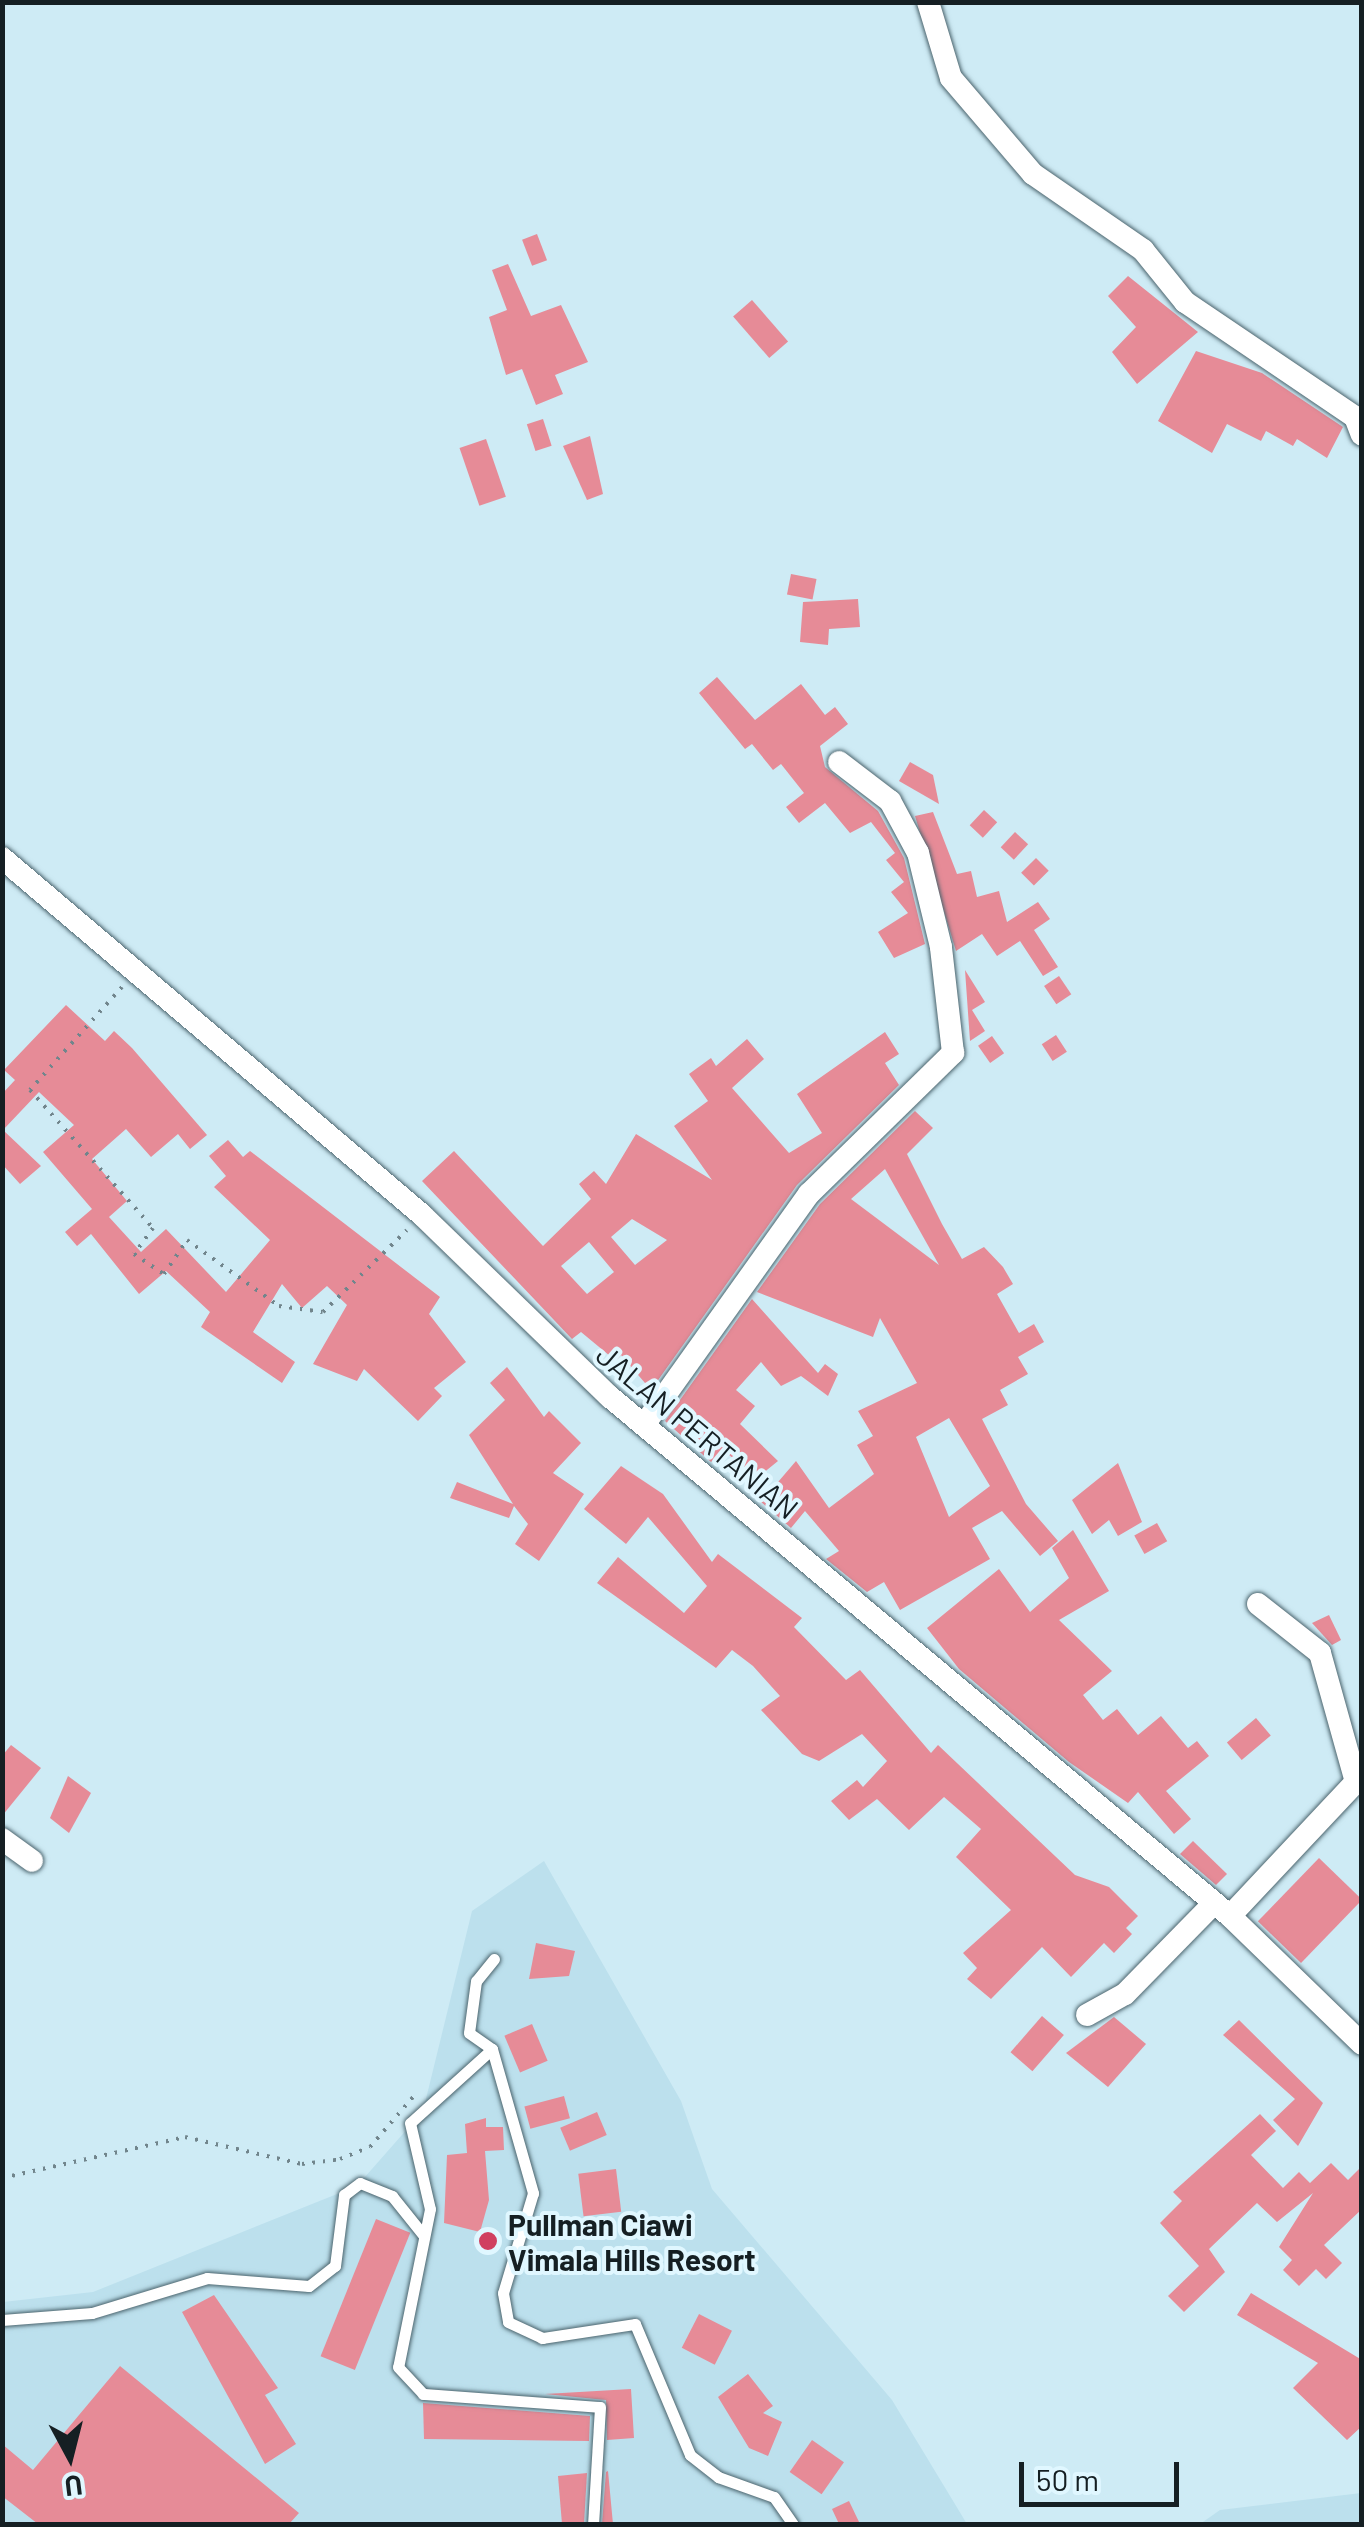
<!DOCTYPE html>
<style>
body{margin:0}
#map{position:relative;width:1364px;height:2527px;overflow:hidden;background:#ceebf5;font-family:Barlow,sans-serif}
div>[style]{position:absolute}
.built>*{inset:0;background:#bce0ed}
.building>*{inset:0;background:#e68b97;transform-origin:0 0}
.path>*{height:4px;margin-top:-2px;transform-origin:0;background:repeating-linear-gradient(90deg,#71858c 0 2.5px,transparent 0 10.5px)}
.roads{filter:drop-shadow(0 0 2px #4b646d) drop-shadow(0 0 2px #4b646d)}
.service>*{height:11px;margin:-5.5px;padding:0 5.5px;transform-origin:5.5px;border-radius:5.5px;background:#fff}
.minor>*{height:22px;margin:-11px;padding:0 11px;transform-origin:11px;border-radius:11px;background:#fff}
.dots>*{width:28px;height:28px;translate:-50% -50%;box-sizing:border-box;border:5px solid #e0f7ff;border-radius:50%}
span{translate:-50% -50%;white-space:nowrap;text-align:center;line-height:1.15;-webkit-text-stroke:8px #e0f7ff;paint-order:stroke}
.street-label{font-size:30px;color:#151f23}
.poi-label{font-size:30px;color:#151f23;font-weight:700}
.left{translate:0 -50%;text-align:left}
.frame{position:absolute;inset:0;border:5px solid #151f23;pointer-events:none}
.north{position:absolute;left:20px;top:2407px;width:100px;height:100px;-webkit-text-stroke:8px #e0f7ff;paint-order:stroke;rotate:173deg;font-size:28px;font-weight:700;line-height:40px;text-align:center;color:#151f23}
.north::after{content:'';display:block;margin:auto;width:35px;height:45px;background:#151f23;clip-path:polygon(50% 0,100% 100%,50% 72%,0 100%)}
.scale{position:absolute;left:1019px;top:2462px;width:160px;height:45px;box-sizing:border-box;border:5px solid #151f23;border-top:0;padding-left:12px;font-size:30px;line-height:35px;white-space:nowrap;color:#151f23;-webkit-text-stroke:8px #e0f7ff;paint-order:stroke}
</style>
<div id="map">
<div class="built">
<i style="clip-path:polygon(544px 1861px,681px 2101px,712px 2189px,892px 2400px,967px 2524px,5px 2524px,3px 2302px,93px 2292px,357px 2186px,423px 2111px,472px 1911px)"></i>
<i style="clip-path:polygon(1361px 2493px,1361px 2524px,1200px 2524px,1220px 2510px)"></i>
</div>
<div class="building">
<i style="left:537px;top:234px;width:28px;height:16px;rotate:69deg"></i>
<i style="clip-path:polygon(508px 264px,531px 316px,561px 305px,588px 362px,555px 375px,563px 394px,536px 405px,522px 369px,506px 375px,489px 317px,507px 310px,492px 270px)"></i>
<i style="clip-path:polygon(1128px 276px,1198px 332px,1137px 384px,1112px 352px,1136px 327px,1108px 296px)"></i>
<i style="left:752px;top:300px;width:55px;height:25px;rotate:49deg"></i>
<i style="clip-path:polygon(1196px 351px,1262px 373px,1343px 427px,1327px 458px,1297px 439px,1293px 446px,1266px 431px,1261px 441px,1227px 424px,1212px 453px,1158px 421px)"></i>
<i style="left:543px;top:419px;width:28px;height:17px;rotate:72deg"></i>
<i style="clip-path:polygon(590px 436px,603px 494px,587px 500px,563px 446px)"></i>
<i style="left:486px;top:439px;width:61px;height:28px;rotate:71deg"></i>
<i style="left:791px;top:574px;width:26px;height:21px;rotate:11deg"></i>
<i style="clip-path:polygon(858px 599px,860px 627px,829px 629px,828px 645px,800px 642px,803px 602px)"></i>
<i style="clip-path:polygon(717px 677px,755px 720px,801px 684px,825px 715px,835px 707px,848px 724px,820px 746px,825px 767px,878px 811px,904px 858px,925px 944px,894px 958px,878px 932px,908px 913px,891px 892px,904px 882px,886px 860px,895px 853px,871px 822px,850px 833px,825px 803px,799px 823px,786px 807px,804px 793px,781px 764px,773px 770px,752px 744px,745px 749px,699px 693px)"></i>
<i style="clip-path:polygon(910px 762px,933px 775px,939px 804px,899px 781px)"></i>
<i style="left:984px;top:810px;width:18px;height:21px;rotate:43deg"></i>
<i style="clip-path:polygon(933px 812px,957px 874px,971px 871px,977px 897px,999px 891px,1007px 922px,1038px 902px,1050px 919px,1034px 930px,1058px 967px,1043px 976px,1020px 941px,997px 956px,982px 934px,956px 951px,915px 816px)"></i>
<i style="left:1015px;top:832px;width:18px;height:21px;rotate:43deg"></i>
<i style="left:1036px;top:858px;width:18px;height:21px;rotate:45deg"></i>
<i style="clip-path:polygon(965px 970px,985px 1002px,972px 1010px,985px 1031px,970px 1041px)"></i>
<i style="left:1059px;top:976px;width:22px;height:18px;rotate:56deg"></i>
<i style="clip-path:polygon(66px 1005px,105px 1041px,114px 1031px,132px 1048px,207px 1135px,190px 1149px,178px 1134px,151px 1157px,126px 1129px,92px 1159px,127px 1201px,109px 1217px,141px 1252px,166px 1229px,226px 1292px,270px 1240px,214px 1187px,226px 1176px,209px 1156px,228px 1140px,243px 1157px,250px 1151px,440px 1297px,429px 1314px,466px 1362px,434px 1388px,442px 1396px,418px 1421px,364px 1369px,357px 1381px,313px 1364px,347px 1305px,327px 1286px,302px 1308px,282px 1284px,253px 1332px,295px 1362px,282px 1383px,201px 1327px,210px 1312px,166px 1271px,139px 1294px,91px 1234px,77px 1246px,65px 1232px,92px 1209px,43px 1152px,74px 1125px,39px 1092px,3px 1130px,41px 1166px,20px 1184px,2px 1164px,2px 1094px,15px 1080px,4px 1070px)"></i>
<i style="clip-path:polygon(evenodd,885px 1032px,899px 1054px,885px 1063px,899px 1085px,797px 1185px,651px 1390px,621px 1355px,616px 1361px,581px 1332px,572px 1339px,422px 1181px,454px 1151px,543px 1246px,591px 1199px,579px 1184px,594px 1171px,606px 1184px,636px 1134px,712px 1180px,674px 1126px,708px 1101px,689px 1074px,711px 1058px,716px 1066px,747px 1039px,764px 1059px,732px 1088px,789px 1153px,822px 1133px,797px 1094px,885px 1032px,632px 1219px,667px 1240px,635px 1265px,611px 1237px,632px 1219px,885px 1032px,589px 1242px,614px 1272px,587px 1294px,561px 1266px,589px 1242px)"></i>
<i style="left:1056px;top:1035px;width:20px;height:17px;rotate:57deg"></i>
<i style="left:992px;top:1036px;width:21px;height:17px;rotate:55deg"></i>
<i style="clip-path:polygon(evenodd,915px 1111px,933px 1128px,907px 1154px,942px 1224px,962px 1259px,984px 1247px,1003px 1267px,1013px 1284px,997px 1294px,1019px 1333px,1034px 1324px,1044px 1342px,1018px 1357px,1028px 1374px,1000px 1390px,1008px 1405px,982px 1419px,1026px 1504px,1058px 1541px,1040px 1556px,1002px 1511px,972px 1528px,990px 1559px,900px 1610px,884px 1582px,867px 1592px,826px 1559px,839px 1551px,805px 1511px,791px 1528px,761px 1502px,796px 1461px,829px 1508px,874px 1474px,857px 1445px,873px 1436px,858px 1411px,917px 1383px,880px 1318px,873px 1337px,757px 1292px,820px 1204px,915px 1111px,885px 1169px,939px 1265px,851px 1199px,885px 1169px,915px 1111px,949px 1418px,990px 1486px,949px 1517px,916px 1437px,949px 1418px)"></i>
<i style="clip-path:polygon(752px 1299px,818px 1373px,825px 1364px,838px 1374px,828px 1396px,801px 1376px,781px 1386px,761px 1362px,736px 1390px,755px 1406px,740px 1424px,778px 1461px,757px 1478px,723px 1450px,711px 1462px,665px 1421px)"></i>
<i style="clip-path:polygon(507px 1367px,544px 1417px,549px 1411px,581px 1443px,553px 1473px,584px 1494px,539px 1561px,515px 1544px,528px 1524px,514px 1506px,509px 1518px,450px 1498px,457px 1482px,513px 1504px,469px 1435px,505px 1400px,490px 1383px)"></i>
<i style="clip-path:polygon(1118px 1463px,1142px 1522px,1118px 1536px,1109px 1520px,1092px 1534px,1072px 1500px)"></i>
<i style="clip-path:polygon(621px 1466px,663px 1494px,712px 1562px,718px 1554px,802px 1618px,794px 1627px,846px 1680px,860px 1670px,931px 1753px,938px 1745px,1075px 1875px,1109px 1887px,1138px 1916px,1126px 1928px,1132px 1934px,1114px 1953px,1104px 1943px,1071px 1977px,1042px 1947px,991px 1999px,967px 1979px,977px 1968px,963px 1953px,1011px 1910px,956px 1857px,981px 1829px,944px 1797px,909px 1830px,877px 1799px,849px 1820px,831px 1801px,857px 1780px,863px 1787px,887px 1761px,862px 1734px,819px 1761px,802px 1754px,761px 1710px,780px 1696px,753px 1666px,732px 1650px,716px 1668px,597px 1583px,618px 1557px,684px 1613px,707px 1586px,648px 1517px,626px 1544px,584px 1509px)"></i>
<i style="left:1157px;top:1523px;width:21px;height:26px;rotate:61deg"></i>
<i style="clip-path:polygon(1073px 1530px,1109px 1591px,1059px 1620px,1112px 1671px,1083px 1695px,1103px 1720px,1117px 1709px,1138px 1735px,1161px 1716px,1188px 1748px,1197px 1741px,1209px 1756px,1166px 1791px,1191px 1819px,1174px 1834px,1138px 1792px,1128px 1803px,1069px 1762px,959px 1669px,927px 1628px,999px 1569px,1030px 1612px,1069px 1578px,1052px 1548px)"></i>
<i style="clip-path:polygon(1329px 1615px,1341px 1640px,1332px 1645px,1312px 1623px)"></i>
<i style="left:1256px;top:1718px;width:23px;height:38px;rotate:50deg"></i>
<i style="clip-path:polygon(11px 1745px,41px 1768px,2px 1816px,2px 1756px)"></i>
<i style="clip-path:polygon(68px 1776px,91px 1793px,69px 1833px,50px 1818px)"></i>
<i style="clip-path:polygon(1193px 1841px,1227px 1874px,1216px 1885px,1180px 1854px)"></i>
<i style="left:1319px;top:1858px;width:60px;height:88px;rotate:44deg"></i>
<i style="clip-path:polygon(536px 1943px,575px 1951px,569px 1976px,529px 1979px)"></i>
<i style="left:1042px;top:2016px;width:29px;height:48px;rotate:41deg"></i>
<i style="clip-path:polygon(1114px 2017px,1146px 2044px,1108px 2087px,1066px 2053px)"></i>
<i style="clip-path:polygon(1239px 2020px,1323px 2103px,1298px 2146px,1273px 2120px,1295px 2099px,1223px 2035px)"></i>
<i style="left:532px;top:2024px;width:40px;height:30px;rotate:67deg"></i>
<i style="left:564px;top:2096px;width:23px;height:41px;rotate:75deg"></i>
<i style="left:597px;top:2112px;width:25px;height:40px;rotate:67deg"></i>
<i style="clip-path:polygon(1260px 2114px,1276px 2131px,1251px 2155px,1283px 2188px,1299px 2172px,1310px 2183px,1331px 2163px,1348px 2180px,1362px 2166px,1362px 2209px,1324px 2245px,1342px 2263px,1326px 2279px,1316px 2269px,1299px 2286px,1283px 2270px,1292px 2260px,1279px 2247px,1313px 2193px,1277px 2222px,1257px 2203px,1209px 2249px,1225px 2272px,1184px 2312px,1168px 2296px,1199px 2266px,1160px 2223px,1182px 2201px,1173px 2192px)"></i>
<i style="clip-path:polygon(486px 2118px,486px 2127px,503px 2127px,504px 2150px,485px 2151px,489px 2200px,480px 2232px,444px 2223px,447px 2155px,467px 2153px,465px 2124px)"></i>
<i style="left:616px;top:2169px;width:43px;height:38px;rotate:83deg"></i>
<i style="left:376px;top:2219px;width:37px;height:148px;rotate:22deg"></i>
<i style="clip-path:polygon(1251px 2293px,1362px 2360px,1362px 2426px,1347px 2440px,1293px 2388px,1318px 2363px,1237px 2315px)"></i>
<i style="clip-path:polygon(214px 2295px,278px 2388px,265px 2395px,296px 2444px,265px 2464px,182px 2312px)"></i>
<i style="left:699px;top:2314px;width:37px;height:38px;rotate:27deg"></i>
<i style="clip-path:polygon(120px 2366px,299px 2513px,289px 2524px,38px 2524px,2px 2496px,2px 2444px,33px 2470px)"></i>
<i style="clip-path:polygon(748px 2374px,773px 2406px,763px 2413px,782px 2422px,768px 2456px,749px 2448px,718px 2397px)"></i>
<i style="clip-path:polygon(631px 2389px,634px 2438px,607px 2440px,606px 2400px,545px 2394px)"></i>
<i style="clip-path:polygon(423px 2403px,590px 2416px,589px 2441px,424px 2439px)"></i>
<i style="left:812px;top:2440px;width:39px;height:39px;rotate:35deg"></i>
<i style="clip-path:polygon(608px 2471px,613px 2524px,602px 2524px,606px 2472px)"></i>
<i style="clip-path:polygon(587px 2473px,584px 2524px,562px 2524px,558px 2476px)"></i>
<i style="clip-path:polygon(849px 2501px,860px 2524px,839px 2524px,832px 2509px)"></i>
</div>
<div class="path">
<i style="left:122px;top:987px;width:138px;rotate:131.8deg"></i>
<i style="left:30px;top:1090px;width:185px;rotate:48.3deg"></i>
<i style="left:153px;top:1228px;width:32px;rotate:126deg"></i>
<i style="left:134px;top:1254px;width:36px;rotate:34deg"></i>
<i style="left:164px;top:1274px;width:41px;rotate:-55.9deg"></i>
<i style="left:187px;top:1240px;width:113px;rotate:35.7deg"></i>
<i style="left:279px;top:1306px;width:44px;rotate:7.8deg"></i>
<i style="left:323px;top:1312px;width:117px;rotate:-44.3deg"></i>
<i style="left:2px;top:2178px;width:188px;rotate:-12.6deg"></i>
<i style="left:185px;top:2137px;width:120px;rotate:13deg"></i>
<i style="left:302px;top:2164px;width:38px;rotate:-7deg"></i>
<i style="left:340px;top:2159px;width:32px;rotate:-22deg"></i>
<i style="left:370px;top:2147px;width:66px;rotate:-49.3deg"></i>
</div>
<div class="roads">
<div class="service">
<i style="left:494px;top:1959px;width:28px;rotate:129deg"></i>
<i style="left:476px;top:1981px;width:52px;rotate:97.7deg"></i>
<i style="left:469px;top:2033px;width:28px;rotate:35deg"></i>
<i style="left:492px;top:2049px;width:150px;rotate:74.1deg"></i>
<i style="left:533px;top:2193px;width:104px;rotate:106.7deg"></i>
<i style="left:503px;top:2293px;width:29px;rotate:80deg"></i>
<i style="left:508px;top:2322px;width:38px;rotate:25deg"></i>
<i style="left:542px;top:2338px;width:94px;rotate:-8.6deg"></i>
<i style="left:635px;top:2324px;width:142px;rotate:67.2deg"></i>
<i style="left:690px;top:2455px;width:36px;rotate:38deg"></i>
<i style="left:718px;top:2477px;width:59px;rotate:19.7deg"></i>
<i style="left:774px;top:2497px;width:33px;rotate:55deg"></i>
<i style="left:492px;top:2049px;width:110px;rotate:137.9deg"></i>
<i style="left:410px;top:2123px;width:88px;rotate:76.9deg"></i>
<i style="left:430px;top:2209px;width:161px;rotate:101.4deg"></i>
<i style="left:398px;top:2367px;width:37px;rotate:47deg"></i>
<i style="left:423px;top:2394px;width:177px;rotate:4.2deg"></i>
<i style="left:600px;top:2407px;width:117px;rotate:93.4deg"></i>
<i style="left:2px;top:2320px;width:90px;rotate:-4.4deg"></i>
<i style="left:92px;top:2313px;width:120px;rotate:-16.9deg"></i>
<i style="left:207px;top:2278px;width:102px;rotate:4.5deg"></i>
<i style="left:309px;top:2286px;width:33px;rotate:-38deg"></i>
<i style="left:335px;top:2266px;width:72px;rotate:-82.8deg"></i>
<i style="left:344px;top:2195px;width:20px;rotate:-37deg"></i>
<i style="left:360px;top:2183px;width:35px;rotate:22deg"></i>
<i style="left:392px;top:2196px;width:51px;rotate:51.3deg"></i>
</div>
<div class="minor">
<i style="left:928px;top:2px;width:79px;rotate:73.2deg"></i>
<i style="left:951px;top:78px;width:126px;rotate:49.5deg"></i>
<i style="left:1033px;top:174px;width:134px;rotate:34.6deg"></i>
<i style="left:1143px;top:250px;width:67px;rotate:51.1deg"></i>
<i style="left:1185px;top:302px;width:205px;rotate:34.1deg"></i>
<i style="left:1355px;top:417px;width:19px;rotate:69deg"></i>
<i style="left:2px;top:858px;width:551px;rotate:40.36deg"></i>
<i style="left:422px;top:1215px;width:262px;rotate:44.1deg"></i>
<i style="left:610px;top:1397px;width:809px;rotate:39.93deg"></i>
<i style="left:1230px;top:1916px;width:184px;rotate:44.1deg"></i>
<i style="left:644px;top:1425px;width:284px;rotate:-54.5deg"></i>
<i style="left:809px;top:1194px;width:202px;rotate:-44.4deg"></i>
<i style="left:953px;top:1053px;width:107px;rotate:-96.5deg"></i>
<i style="left:941px;top:947px;width:97px;rotate:-103.7deg"></i>
<i style="left:918px;top:853px;width:59px;rotate:-118.3deg"></i>
<i style="left:890px;top:801px;width:64px;rotate:-142.6deg"></i>
<i style="left:2px;top:1839px;width:37px;rotate:36deg"></i>
<i style="left:1230px;top:1916px;width:184px;rotate:-46.8deg"></i>
<i style="left:1356px;top:1782px;width:134px;rotate:-105.6deg"></i>
<i style="left:1320px;top:1653px;width:79px;rotate:-141.7deg"></i>
<i style="left:1087px;top:2015px;width:43px;rotate:-28.9deg"></i>
<i style="left:1125px;top:1994px;width:127px;rotate:-45.6deg"></i>
</div>
</div>
<div class="dots">
<i style="left:488px;top:2241px;background:#d04060"></i>
</div>
<div class="street-label">
<span style="left:698px;top:1431px;rotate:40deg">JALAN PERTANIAN</span>
</div>
<div class="poi-label">
<span class="left" style="left:508px;top:2241px">Pullman Ciawi<br>Vimala Hills Resort</span>
</div>
<div class="frame"></div>
<div class="north">U</div>
<div class="scale">50 m</div>
</div>
